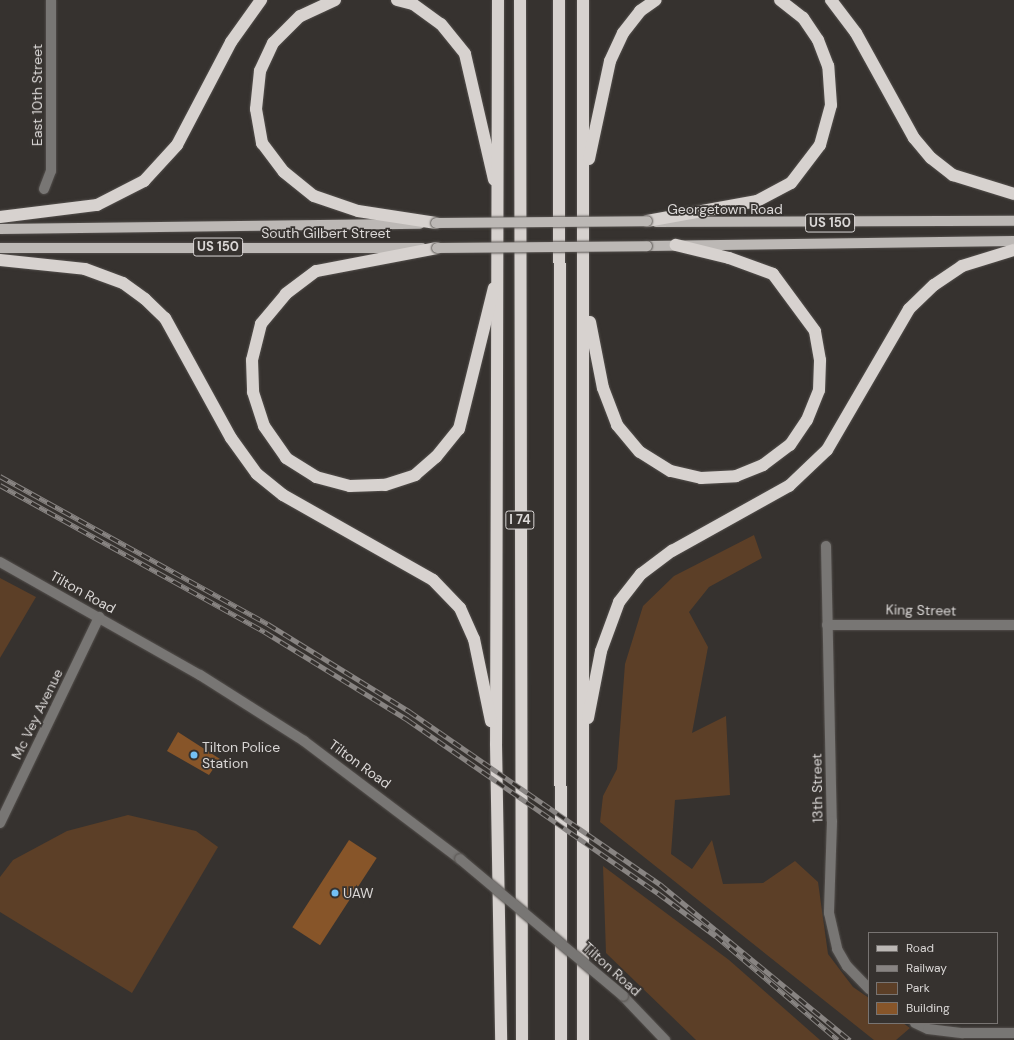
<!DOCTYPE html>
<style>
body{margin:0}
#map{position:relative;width:1014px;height:1040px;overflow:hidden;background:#36322f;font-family:"DM Sans",sans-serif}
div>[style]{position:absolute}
.green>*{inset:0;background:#5c3f27}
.building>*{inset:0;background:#875529;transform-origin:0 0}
.roads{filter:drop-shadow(0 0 1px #54504d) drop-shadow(0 0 1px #54504d)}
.minor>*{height:10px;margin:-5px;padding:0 5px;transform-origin:5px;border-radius:5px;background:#787674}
.major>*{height:10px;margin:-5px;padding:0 5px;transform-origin:5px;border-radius:5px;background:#bcb8b5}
.highway>*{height:12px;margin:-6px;padding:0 6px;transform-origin:6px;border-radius:6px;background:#d7d2cf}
.rail>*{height:4.5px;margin-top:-2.25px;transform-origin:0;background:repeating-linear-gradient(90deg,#36322f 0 9px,#888482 0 18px);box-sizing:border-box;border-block:1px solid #888482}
.bridges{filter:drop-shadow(0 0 1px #54504d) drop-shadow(0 0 1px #54504d)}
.minor-bridge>*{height:10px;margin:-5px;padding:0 5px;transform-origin:5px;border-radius:5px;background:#787674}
.major-bridge>*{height:10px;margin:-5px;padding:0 5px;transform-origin:5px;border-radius:5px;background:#bcb8b5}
.dots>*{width:11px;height:11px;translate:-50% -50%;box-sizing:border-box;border:2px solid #36322f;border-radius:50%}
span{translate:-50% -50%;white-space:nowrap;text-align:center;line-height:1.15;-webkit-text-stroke:3.5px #36322f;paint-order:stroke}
.shield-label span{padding:1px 3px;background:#36322f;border:1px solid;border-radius:3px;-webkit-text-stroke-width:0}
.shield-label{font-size:13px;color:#dad7d6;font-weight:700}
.street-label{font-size:14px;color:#dad7d6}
.poi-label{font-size:14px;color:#dad7d6}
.left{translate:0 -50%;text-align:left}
.legend{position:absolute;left:868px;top:932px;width:130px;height:92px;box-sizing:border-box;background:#36322f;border:1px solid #787472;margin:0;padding:5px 7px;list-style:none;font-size:12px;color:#dad7d6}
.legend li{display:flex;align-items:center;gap:8px;height:20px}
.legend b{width:20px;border:1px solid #787472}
</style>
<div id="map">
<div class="green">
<i style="clip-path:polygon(754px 535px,762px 558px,709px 587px,689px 612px,708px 647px,692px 733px,726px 716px,730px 795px,675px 800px,671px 854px,692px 869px,712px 840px,723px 884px,763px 883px,795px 861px,818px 882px,828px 954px,853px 987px,869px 998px,869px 1023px,903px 1023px,910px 1028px,896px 1040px,874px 1040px,600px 822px,603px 796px,617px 769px,625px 664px,643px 606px,674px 576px)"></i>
<i style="clip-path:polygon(0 578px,36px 597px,0 658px)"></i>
<i style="clip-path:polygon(128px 815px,196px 831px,218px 847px,132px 993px,0 912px,0 877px,13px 860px,67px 831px)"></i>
<i style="clip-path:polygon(603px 866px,729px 960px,820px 1040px,696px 1040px,606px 953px)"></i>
</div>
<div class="building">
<i style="clip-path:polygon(178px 732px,220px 759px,209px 775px,167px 751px)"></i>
<i style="left:349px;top:840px;width:33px;height:104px;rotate:33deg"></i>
</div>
<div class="roads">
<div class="minor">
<i style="left:44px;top:189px;width:19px;rotate:-69deg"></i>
<i style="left:51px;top:171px;width:171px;rotate:-90deg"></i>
<i style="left:826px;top:546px;width:275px;rotate:88.8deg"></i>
<i style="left:832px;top:821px;width:92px;rotate:91.9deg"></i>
<i style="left:829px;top:913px;width:37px;rotate:77deg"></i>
<i style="left:837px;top:949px;width:20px;rotate:60deg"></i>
<i style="left:847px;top:966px;width:32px;rotate:46deg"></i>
<i style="left:0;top:562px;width:230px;rotate:29.5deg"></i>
<i style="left:200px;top:675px;width:123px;rotate:32.4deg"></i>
<i style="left:304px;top:741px;width:196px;rotate:37.1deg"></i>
<i style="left:827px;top:625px;width:187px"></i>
<i style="left:0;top:823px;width:229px;rotate:-64.3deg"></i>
<i style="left:623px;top:996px;width:61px;rotate:46.3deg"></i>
<i style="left:915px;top:1023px;width:14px;rotate:25deg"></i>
<i style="left:928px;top:1029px;width:35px;rotate:7deg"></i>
<i style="left:963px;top:1033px;width:51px"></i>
</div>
<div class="major">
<i style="left:656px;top:222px;width:358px;rotate:-0.2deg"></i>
<i style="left:0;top:229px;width:420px;rotate:-0.7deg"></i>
<i style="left:647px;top:246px;width:367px;rotate:-0.8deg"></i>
<i style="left:0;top:248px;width:422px"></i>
</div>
<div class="highway">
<i style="left:335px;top:0;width:38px;rotate:155deg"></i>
<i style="left:300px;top:16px;width:38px;rotate:135deg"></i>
<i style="left:273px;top:43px;width:31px;rotate:115deg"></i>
<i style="left:260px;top:71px;width:38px;rotate:96deg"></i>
<i style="left:256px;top:109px;width:35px;rotate:80deg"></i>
<i style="left:262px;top:143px;width:36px;rotate:53deg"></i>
<i style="left:284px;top:172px;width:38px;rotate:39deg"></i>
<i style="left:314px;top:196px;width:46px;rotate:18.8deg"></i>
<i style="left:358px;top:211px;width:79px;rotate:8.7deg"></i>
<i style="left:397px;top:0;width:16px;rotate:14deg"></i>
<i style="left:413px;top:4px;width:34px;rotate:36deg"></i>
<i style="left:441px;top:24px;width:38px;rotate:51deg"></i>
<i style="left:465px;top:54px;width:129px;rotate:77deg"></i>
<i style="left:498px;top:0;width:744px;rotate:90.15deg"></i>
<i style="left:496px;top:744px;width:296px;rotate:89deg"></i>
<i style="left:520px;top:0;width:1040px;rotate:89.89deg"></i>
<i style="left:559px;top:0;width:1040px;rotate:89.89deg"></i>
<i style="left:583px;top:0;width:1040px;rotate:90deg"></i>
<i style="left:831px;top:0;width:41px;rotate:52.9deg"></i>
<i style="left:856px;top:33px;width:120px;rotate:61.1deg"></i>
<i style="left:914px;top:138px;width:26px;rotate:50deg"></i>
<i style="left:931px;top:158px;width:28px;rotate:38deg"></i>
<i style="left:953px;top:175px;width:64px;rotate:17.3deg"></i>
<i style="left:589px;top:159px;width:100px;rotate:-77.9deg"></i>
<i style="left:610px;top:61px;width:31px;rotate:-65deg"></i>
<i style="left:623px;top:33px;width:28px;rotate:-52deg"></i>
<i style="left:640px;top:11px;width:19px;rotate:-35deg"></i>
<i style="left:0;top:217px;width:98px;rotate:-7.1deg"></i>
<i style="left:97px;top:205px;width:53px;rotate:-27.1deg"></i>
<i style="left:144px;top:181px;width:49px;rotate:-47.5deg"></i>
<i style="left:177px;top:145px;width:116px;rotate:-62.3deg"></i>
<i style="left:231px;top:42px;width:52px;rotate:-54.5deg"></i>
<i style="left:647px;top:221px;width:112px;rotate:-10.3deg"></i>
<i style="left:757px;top:201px;width:38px;rotate:-28deg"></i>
<i style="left:791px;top:183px;width:48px;rotate:-52.7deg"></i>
<i style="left:820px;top:145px;width:41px;rotate:-74.6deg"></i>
<i style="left:831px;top:105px;width:39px;rotate:-94deg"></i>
<i style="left:828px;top:66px;width:28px;rotate:-111deg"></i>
<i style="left:818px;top:40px;width:27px;rotate:-124deg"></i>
<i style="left:803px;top:18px;width:29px;rotate:-142deg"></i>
<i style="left:437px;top:248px;width:123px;rotate:169.2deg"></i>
<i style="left:316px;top:271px;width:38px;rotate:143deg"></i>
<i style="left:286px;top:294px;width:39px;rotate:130deg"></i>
<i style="left:261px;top:324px;width:37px;rotate:104deg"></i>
<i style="left:252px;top:360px;width:32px;rotate:88deg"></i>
<i style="left:253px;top:392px;width:36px;rotate:72deg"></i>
<i style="left:264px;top:426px;width:39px;rotate:55deg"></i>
<i style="left:286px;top:458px;width:36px;rotate:32deg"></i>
<i style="left:316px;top:477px;width:35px;rotate:15deg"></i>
<i style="left:350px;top:486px;width:35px;rotate:-2deg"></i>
<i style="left:385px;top:485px;width:32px;rotate:-18deg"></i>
<i style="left:415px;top:475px;width:28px;rotate:-41deg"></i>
<i style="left:436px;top:457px;width:36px;rotate:-51deg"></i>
<i style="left:459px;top:429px;width:145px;rotate:-76.1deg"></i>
<i style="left:0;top:260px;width:85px;rotate:6deg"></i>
<i style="left:85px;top:269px;width:40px;rotate:20.2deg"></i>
<i style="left:123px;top:283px;width:27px;rotate:36deg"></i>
<i style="left:145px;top:299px;width:28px;rotate:44deg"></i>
<i style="left:165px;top:318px;width:137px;rotate:61.2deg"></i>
<i style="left:231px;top:438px;width:44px;rotate:54.2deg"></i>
<i style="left:257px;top:474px;width:33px;rotate:39deg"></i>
<i style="left:283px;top:495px;width:172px;rotate:29.5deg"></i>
<i style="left:433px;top:580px;width:39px;rotate:46deg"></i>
<i style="left:460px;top:608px;width:34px;rotate:66deg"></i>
<i style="left:474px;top:639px;width:84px;rotate:78.3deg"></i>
<i style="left:590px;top:322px;width:67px;rotate:78.9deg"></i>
<i style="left:603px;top:388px;width:40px;rotate:69deg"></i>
<i style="left:617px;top:425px;width:35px;rotate:50deg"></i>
<i style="left:640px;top:452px;width:36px;rotate:32deg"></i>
<i style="left:671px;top:471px;width:31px;rotate:13deg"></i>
<i style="left:701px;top:478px;width:35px;rotate:-3deg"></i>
<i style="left:736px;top:476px;width:29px;rotate:-22deg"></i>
<i style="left:763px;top:465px;width:34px;rotate:-37deg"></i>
<i style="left:790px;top:445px;width:30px;rotate:-56deg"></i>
<i style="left:807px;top:420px;width:32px;rotate:-68deg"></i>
<i style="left:819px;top:390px;width:30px;rotate:-88deg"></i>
<i style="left:820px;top:360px;width:29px;rotate:-100deg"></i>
<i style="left:815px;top:331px;width:71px;rotate:-126.4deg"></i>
<i style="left:773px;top:274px;width:47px;rotate:-160deg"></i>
<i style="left:729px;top:258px;width:55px;rotate:-166.2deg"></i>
<i style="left:588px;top:718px;width:68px;rotate:-79deg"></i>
<i style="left:601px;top:651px;width:52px;rotate:-69.8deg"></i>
<i style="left:619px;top:602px;width:36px;rotate:-52deg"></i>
<i style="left:641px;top:574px;width:39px;rotate:-37deg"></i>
<i style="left:672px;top:551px;width:134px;rotate:-29.1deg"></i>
<i style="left:789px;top:486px;width:52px;rotate:-43.5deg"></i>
<i style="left:827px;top:450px;width:163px;rotate:-59.8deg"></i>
<i style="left:909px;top:309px;width:35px;rotate:-44deg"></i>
<i style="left:934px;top:285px;width:34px;rotate:-34deg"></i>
<i style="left:962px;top:266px;width:54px;rotate:-17.1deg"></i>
</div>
</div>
<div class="rail">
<i style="left:0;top:476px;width:306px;rotate:28.9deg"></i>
<i style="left:268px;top:624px;width:166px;rotate:31.7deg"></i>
<i style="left:409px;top:711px;width:305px;rotate:34.6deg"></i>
<i style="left:660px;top:884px;width:246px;rotate:39.4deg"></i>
<i style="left:0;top:485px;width:303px;rotate:29deg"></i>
<i style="left:265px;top:632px;width:168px;rotate:31.6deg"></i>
<i style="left:408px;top:720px;width:304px;rotate:34.7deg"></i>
<i style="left:658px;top:893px;width:72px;rotate:36.6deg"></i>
<i style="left:716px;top:936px;width:160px;rotate:40.4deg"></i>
</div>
<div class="bridges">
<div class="minor-bridge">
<i style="left:460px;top:859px;width:213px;rotate:40deg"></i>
</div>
<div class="major-bridge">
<i style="left:436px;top:223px;width:211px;rotate:-0.5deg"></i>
<i style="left:437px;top:248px;width:210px;rotate:-0.5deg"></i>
</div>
</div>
<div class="dots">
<i style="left:194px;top:755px;background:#73c1f6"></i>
<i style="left:335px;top:893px;background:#73c1f6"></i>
</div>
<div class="shield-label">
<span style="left:830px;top:223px">US 150</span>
<span style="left:218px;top:247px">US 150</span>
<span style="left:520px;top:520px">I 74</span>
</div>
<div class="street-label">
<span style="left:37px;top:95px;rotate:-90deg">East 10th Street</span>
<span style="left:725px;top:209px">Georgetown Road</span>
<span style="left:326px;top:233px">South Gilbert Street</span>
<span style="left:83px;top:592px;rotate:29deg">Tilton Road</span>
<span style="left:921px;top:610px;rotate:1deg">King Street</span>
<span style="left:37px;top:714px;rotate:-64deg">Mc Vey Avenue</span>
<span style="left:360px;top:764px;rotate:36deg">Tilton Road</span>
<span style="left:817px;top:788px;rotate:-91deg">13th Street</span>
<span style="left:612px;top:969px;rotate:42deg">Tilton Road</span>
</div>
<div class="poi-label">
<span class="left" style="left:202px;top:755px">Tilton Police<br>Station</span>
<span class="left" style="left:343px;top:893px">UAW</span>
</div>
<ul class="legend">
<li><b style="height:5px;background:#bcb8b5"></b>Road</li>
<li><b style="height:5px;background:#888482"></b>Railway</li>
<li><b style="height:11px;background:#5c3f27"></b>Park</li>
<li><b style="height:11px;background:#875529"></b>Building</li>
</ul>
</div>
